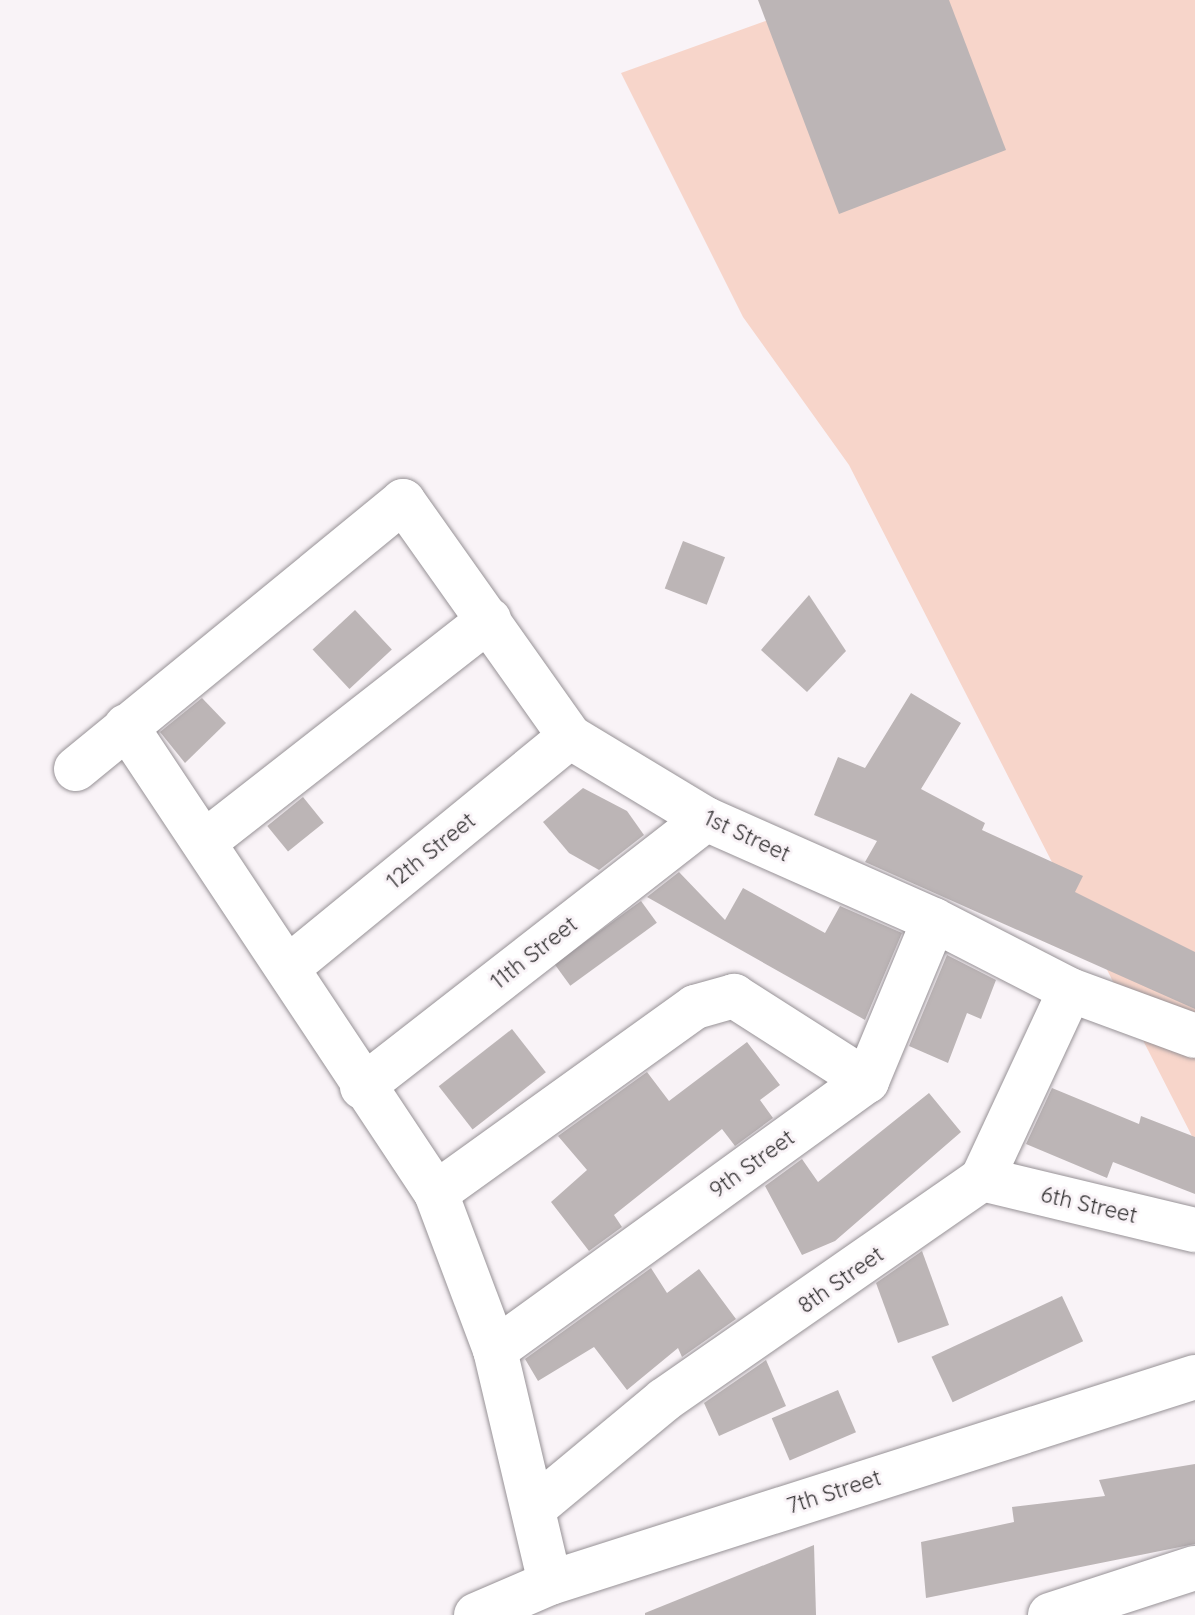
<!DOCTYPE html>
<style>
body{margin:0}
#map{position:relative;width:1195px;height:1615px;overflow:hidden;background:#f9f3f7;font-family:Quicksand,sans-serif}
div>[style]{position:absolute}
.green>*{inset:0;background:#f7d5ca}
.building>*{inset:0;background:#bcb5b6;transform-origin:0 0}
.roads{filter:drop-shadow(0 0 2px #979296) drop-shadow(0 0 2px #979296)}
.minor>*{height:44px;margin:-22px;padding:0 22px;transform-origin:22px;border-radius:22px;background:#fff}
span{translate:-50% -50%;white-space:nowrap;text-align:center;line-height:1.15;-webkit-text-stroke:6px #f9f3f7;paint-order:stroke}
.street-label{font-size:22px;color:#323031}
</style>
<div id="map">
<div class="green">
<i style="clip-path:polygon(824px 0,1195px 0,1195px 1142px,849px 465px,743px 317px,621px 73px)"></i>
</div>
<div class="building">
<i style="clip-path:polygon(758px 0,949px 0,1006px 150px,839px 214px)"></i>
<i style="left:683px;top:541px;width:45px;height:51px;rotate:21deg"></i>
<i style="clip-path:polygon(809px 595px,846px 651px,807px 692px,761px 650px)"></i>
<i style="left:355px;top:610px;width:54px;height:58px;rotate:47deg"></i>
<i style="clip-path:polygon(911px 693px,961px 723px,921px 789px,985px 823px,982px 830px,1083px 876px,1075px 892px,1195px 952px,1195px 1009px,865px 862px,877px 841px,814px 815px,838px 757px,865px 768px)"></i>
<i style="clip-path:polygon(202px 698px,226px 723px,185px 763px,160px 732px)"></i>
<i style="clip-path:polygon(583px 788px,627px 811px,644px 835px,599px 870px,569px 853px,543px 822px)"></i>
<i style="left:303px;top:797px;width:33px;height:46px;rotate:51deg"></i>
<i style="clip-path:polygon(679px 872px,725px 920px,743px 888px,825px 933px,840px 906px,902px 933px,865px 1020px,647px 897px)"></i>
<i style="left:641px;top:901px;width:27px;height:107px;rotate:54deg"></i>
<i style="clip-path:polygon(947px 955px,996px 980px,981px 1019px,967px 1013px,948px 1063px,909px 1046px)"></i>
<i style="left:512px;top:1029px;width:55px;height:93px;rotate:52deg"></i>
<i style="clip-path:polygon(747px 1042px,780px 1085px,760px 1100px,773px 1118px,735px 1146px,722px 1129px,614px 1215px,622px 1227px,589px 1251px,551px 1202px,587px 1170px,558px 1136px,647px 1072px,669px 1101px)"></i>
<i style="clip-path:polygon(1052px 1088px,1139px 1124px,1141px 1116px,1195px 1137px,1195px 1194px,1113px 1162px,1107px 1178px,1026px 1144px)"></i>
<i style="clip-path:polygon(929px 1093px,961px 1132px,835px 1241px,802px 1255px,765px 1186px,802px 1159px,818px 1182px)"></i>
<i style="clip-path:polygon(922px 1251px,949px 1325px,898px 1343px,876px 1283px)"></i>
<i style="clip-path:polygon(651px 1268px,667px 1293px,699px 1269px,736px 1319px,682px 1357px,678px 1348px,627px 1390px,594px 1347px,538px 1381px,525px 1359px)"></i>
<i style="left:1062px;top:1296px;width:50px;height:144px;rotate:65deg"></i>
<i style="clip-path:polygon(766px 1360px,786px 1406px,719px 1436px,704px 1403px)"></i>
<i style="left:838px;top:1390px;width:46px;height:72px;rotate:67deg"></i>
<i style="clip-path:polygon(1195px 1464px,1195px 1544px,926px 1598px,921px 1542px,1014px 1522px,1012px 1507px,1105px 1496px,1099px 1480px)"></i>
<i style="clip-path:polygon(814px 1545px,816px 1615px,645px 1615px,645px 1613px)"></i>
</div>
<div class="roads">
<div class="minor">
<i style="left:126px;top:726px;width:561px;rotate:56.42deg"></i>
<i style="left:436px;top:1193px;width:168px;rotate:69.4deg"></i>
<i style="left:495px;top:1350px;width:239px;rotate:76.7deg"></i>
<i style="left:76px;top:769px;width:423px;rotate:-39.3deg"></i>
<i style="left:403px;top:501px;width:289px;rotate:54.7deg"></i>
<i style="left:570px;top:737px;width:159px;rotate:31.1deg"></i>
<i style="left:706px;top:819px;width:249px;rotate:23.9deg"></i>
<i style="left:934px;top:920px;width:153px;rotate:27.2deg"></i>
<i style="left:1070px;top:990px;width:133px;rotate:20.2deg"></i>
<i style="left:207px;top:840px;width:358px;rotate:-38deg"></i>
<i style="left:291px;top:965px;width:360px;rotate:-39.3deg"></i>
<i style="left:362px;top:1087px;width:436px;rotate:-37.9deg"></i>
<i style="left:982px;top:1179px;width:219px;rotate:13.5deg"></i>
<i style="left:436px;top:1193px;width:319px;rotate:-35.7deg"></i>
<i style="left:695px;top:1007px;width:41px;rotate:-15.8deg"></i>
<i style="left:734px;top:996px;width:158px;rotate:32.6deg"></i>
<i style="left:495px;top:1350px;width:459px;rotate:-35.9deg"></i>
<i style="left:867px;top:1081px;width:174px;rotate:-67.4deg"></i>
<i style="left:534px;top:1508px;width:169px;rotate:-39.7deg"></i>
<i style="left:664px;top:1400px;width:387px;rotate:-34.8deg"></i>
<i style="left:982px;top:1179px;width:208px;rotate:-65deg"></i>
<i style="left:476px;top:1615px;width:81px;rotate:-23.4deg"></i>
<i style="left:550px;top:1583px;width:677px;rotate:-17.71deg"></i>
<i style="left:1050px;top:1615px;width:152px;rotate:-18deg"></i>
</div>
</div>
<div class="street-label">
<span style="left:747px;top:836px;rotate:25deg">1st Street</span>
<span style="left:431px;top:851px;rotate:-39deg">12th Street</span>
<span style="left:534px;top:953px;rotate:-38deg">11th Street</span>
<span style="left:752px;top:1164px;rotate:-36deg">9th Street</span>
<span style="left:1089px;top:1205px;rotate:13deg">6th Street</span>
<span style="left:841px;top:1280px;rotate:-35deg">8th Street</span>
<span style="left:834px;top:1492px;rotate:-18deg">7th Street</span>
</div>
</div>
